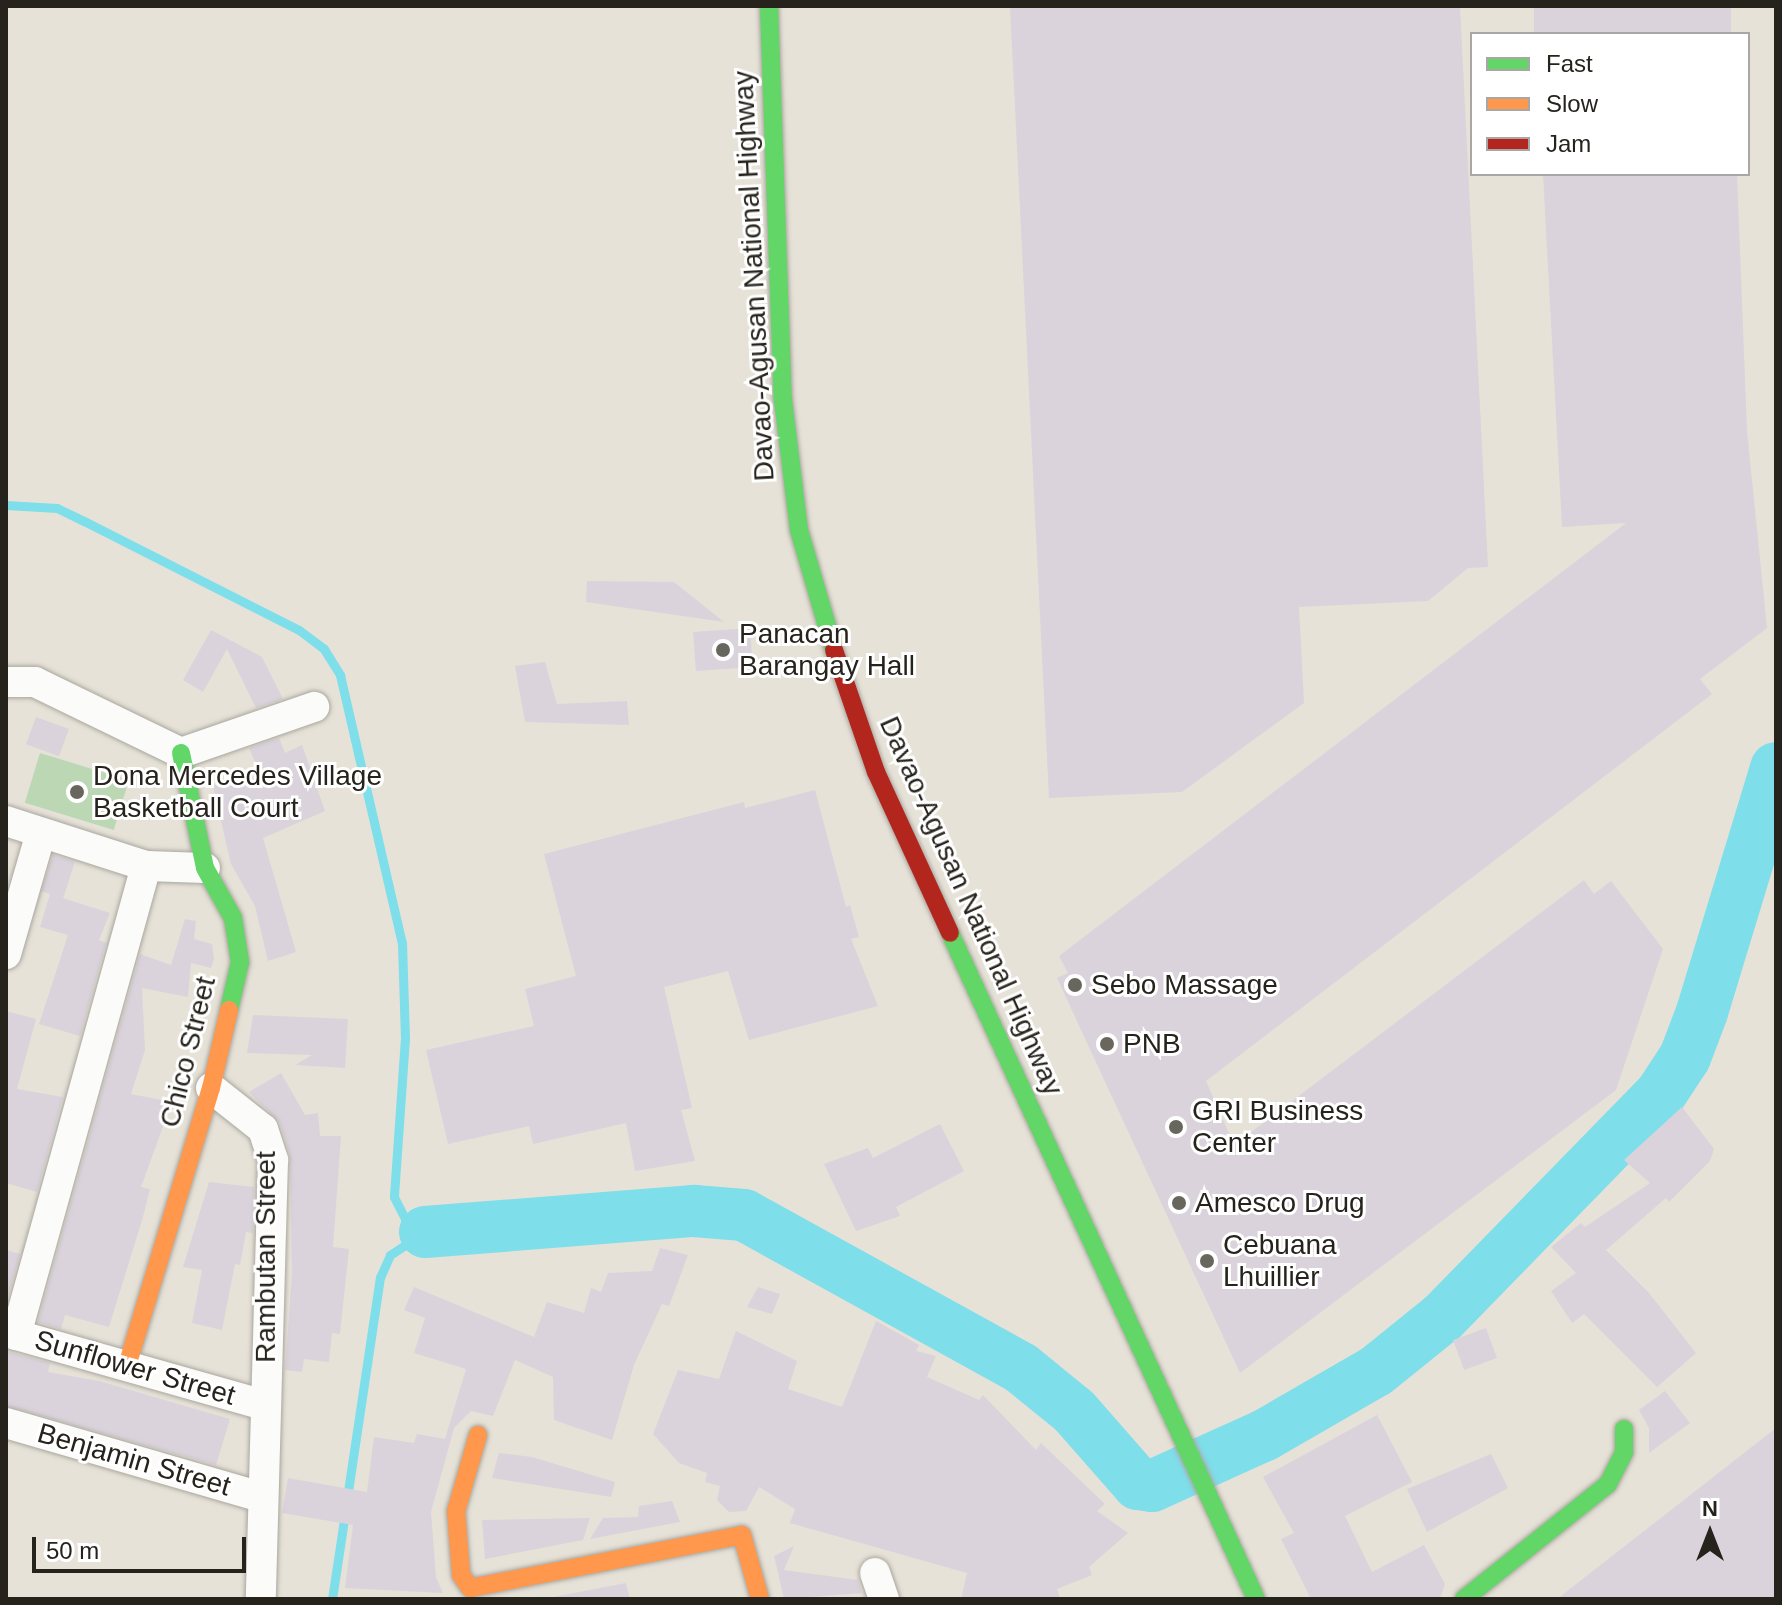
<!DOCTYPE html>
<style>
body{margin:0}
#map{position:relative;width:1782px;height:1605px;overflow:hidden;background:#e6e2d8;font-family:Arial,sans-serif}
div>[style]{position:absolute}
.green>*{inset:0;background:#bcd7b4;transform-origin:0 0}
.stream>*{height:9px;margin:-4.5px;padding:0 4.5px;transform-origin:4.5px;border-radius:4.5px;background:#7edeea}
.river>*{height:52px;margin:-26px;padding:0 26px;transform-origin:26px;border-radius:26px;background:#7edeea}
.building>*{inset:0;background:#dad3dc;transform-origin:0 0}
.roads{filter:drop-shadow(0 0 2px #aaa79f) drop-shadow(0 0 2px #aaa79f)}
.street>*{height:30px;margin:-15px;padding:0 15px;transform-origin:15px;border-radius:15px;background:#fbfbf9}
.fast>*{height:18px;margin:-9px;padding:0 9px;transform-origin:9px;border-radius:9px;background:#63d668}
.slow>*{height:18px;margin:-9px;padding:0 9px;transform-origin:9px;border-radius:9px;background:#ff974d}
.jam>*{height:18px;margin:-9px;padding:0 9px;transform-origin:9px;border-radius:9px;background:#b3261e}
.dots>*{width:22px;height:22px;translate:-50% -50%;box-sizing:border-box;border:4px solid #fff;border-radius:50%}
span{translate:-50% -50%;white-space:nowrap;text-align:center;line-height:1.15;-webkit-text-stroke:6px #fff;paint-order:stroke}
.street-label{font-size:28px;color:#26231c}
.poi-label{font-size:28px;color:#26231c}
.left{translate:0 -50%;text-align:left}
.frame{position:absolute;inset:0;border:8px solid #26231c;pointer-events:none}
.legend{position:absolute;left:1470px;top:32px;width:280px;height:144px;box-sizing:border-box;background:#fff;border:2px solid #a8a7a4;margin:0;padding:10px 14px;list-style:none;font-size:24px;color:#26231c}
.legend li{display:flex;align-items:center;gap:16px;height:40px}
.legend b{width:40px;border:2px solid #a8a7a4}
.north{position:absolute;left:1670px;top:1493px;width:80px;height:80px;-webkit-text-stroke:6px #fff;paint-order:stroke;rotate:0deg;font-size:22px;font-weight:700;line-height:32px;text-align:center;color:#26231c}
.north::after{content:'';display:block;margin:auto;width:28px;height:36px;background:#26231c;clip-path:polygon(50% 0,100% 100%,50% 72%,0 100%)}
.scale{position:absolute;left:32px;top:1537px;width:214px;height:36px;box-sizing:border-box;border:4px solid #26231c;border-top:0;padding-left:10px;font-size:24px;line-height:28px;white-space:nowrap;color:#26231c;-webkit-text-stroke:6px #fff;paint-order:stroke}
</style>
<div id="map">
<div class="green">
<i style="left:40px;top:753px;width:93px;height:52px;rotate:17deg"></i>
</div>
<div class="stream">
<i style="left:6px;top:505px;width:51px;rotate:3.4deg"></i>
<i style="left:57px;top:508px;width:30px;rotate:26deg"></i>
<i style="left:84px;top:521px;width:241px;rotate:26.9deg"></i>
<i style="left:299px;top:630px;width:31px;rotate:37deg"></i>
<i style="left:324px;top:649px;width:31px;rotate:58deg"></i>
<i style="left:340px;top:675px;width:275px;rotate:77deg"></i>
<i style="left:402px;top:943px;width:95px;rotate:88.2deg"></i>
<i style="left:405px;top:1038px;width:159px;rotate:94deg"></i>
<i style="left:394px;top:1197px;width:25px;rotate:63deg"></i>
<i style="left:405px;top:1219px;width:24px;rotate:33deg"></i>
<i style="left:425px;top:1232px;width:42px;rotate:146.7deg"></i>
<i style="left:390px;top:1255px;width:24px;rotate:114deg"></i>
<i style="left:380px;top:1277px;width:223px;rotate:98.5deg"></i>
<i style="left:332px;top:1599px;width:87px;rotate:-81.4deg"></i>
</div>
<div class="river">
<i style="left:425px;top:1232px;width:270px;rotate:-4.5deg"></i>
<i style="left:694px;top:1211px;width:50px;rotate:4.6deg"></i>
<i style="left:744px;top:1215px;width:316px;rotate:28.9deg"></i>
<i style="left:1021px;top:1368px;width:68px;rotate:39.1deg"></i>
<i style="left:1074px;top:1411px;width:97px;rotate:48.8deg"></i>
<i style="left:1138px;top:1484px;width:14px;rotate:8deg"></i>
<i style="left:1152px;top:1486px;width:124px;rotate:-24.3deg"></i>
<i style="left:1265px;top:1435px;width:128px;rotate:-30deg"></i>
<i style="left:1376px;top:1371px;width:86px;rotate:-38.9deg"></i>
<i style="left:1443px;top:1317px;width:310px;rotate:-45.7deg"></i>
<i style="left:1660px;top:1095px;width:45px;rotate:-56.7deg"></i>
<i style="left:1685px;top:1057px;width:48px;rotate:-69.3deg"></i>
<i style="left:1702px;top:1012px;width:255px;rotate:-73.1deg"></i>
</div>
<div class="building">
<i style="clip-path:polygon(1010px 6px,1460px 6px,1488px 567px,1468px 568px,1428px 601px,1299px 607px,1304px 703px,1182px 792px,1049px 798px)"></i>
<i style="left:1534px;top:6px;width:197px;height:28px"></i>
<i style="clip-path:polygon(1543px 174px,1737px 174px,1747px 431px,1767px 628px,1700px 679px,1712px 694px,1206px 1081px,1234px 1145px,1584px 880px,1594px 894px,1611px 881px,1663px 949px,1616px 1090px,1240px 1373px,1057px 978px,1068px 973px,1059px 956px,1626px 523px,1562px 527px)"></i>
<i style="clip-path:polygon(587px 581px,674px 582px,724px 622px,586px 602px)"></i>
<i style="left:750px;top:628px;width:39px;height:57px;rotate:86deg"></i>
<i style="clip-path:polygon(211px 630px,262px 657px,283px 699px,256px 708px,227px 649px,203px 692px,183px 680px)"></i>
<i style="clip-path:polygon(545px 662px,557px 704px,627px 701px,629px 725px,525px 722px,515px 666px)"></i>
<i style="left:36px;top:717px;width:35px;height:29px;rotate:20deg"></i>
<i style="clip-path:polygon(279px 738px,285px 753px,302px 745px,325px 811px,263px 838px,296px 952px,268px 961px,255px 906px,231px 864px,213px 786px,257px 766px,249px 748px)"></i>
<i style="clip-path:polygon(815px 790px,846px 907px,850px 905px,859px 937px,851px 939px,878px 1006px,749px 1040px,728px 971px,664px 987px,692px 1108px,681px 1110px,695px 1161px,635px 1171px,626px 1123px,533px 1144px,529px 1126px,448px 1144px,426px 1050px,534px 1026px,525px 989px,576px 976px,544px 854px,744px 802px,745px 808px)"></i>
<i style="left:53px;top:855px;width:23px;height:38px;rotate:18deg"></i>
<i style="clip-path:polygon(50px 894px,110px 913px,99px 940px,106px 943px,80px 1036px,39px 1024px,68px 935px,40px 927px)"></i>
<i style="clip-path:polygon(185px 919px,196px 921px,194px 939px,212px 944px,214px 959px,211px 968px,191px 963px,188px 997px,142px 988px,145px 1050px,131px 1094px,172px 1102px,141px 1187px,150px 1189px,143px 1217px,109px 1327px,65px 1315px,61px 1329px,38px 1322px,140px 954px,171px 965px)"></i>
<i style="clip-path:polygon(6px 1011px,36px 1019px,17px 1089px,63px 1097px,37px 1192px,6px 1183px)"></i>
<i style="clip-path:polygon(253px 1015px,348px 1019px,345px 1068px,295px 1065px,312px 1055px,247px 1053px)"></i>
<i style="clip-path:polygon(281px 1073px,305px 1115px,318px 1113px,320px 1136px,341px 1136px,333px 1247px,349px 1249px,340px 1334px,332px 1333px,329px 1362px,304px 1359px,302px 1372px,285px 1370px,292px 1274px,290px 1155px,280px 1123px,249px 1092px)"></i>
<i style="clip-path:polygon(1682px 1107px,1714px 1149px,1710px 1161px,1669px 1202px,1666px 1198px,1606px 1250px,1649px 1293px,1696px 1353px,1657px 1387px,1584px 1314px,1572px 1323px,1551px 1291px,1576px 1273px,1551px 1247px,1581px 1223px,1585px 1227px,1650px 1183px,1624px 1160px)"></i>
<i style="clip-path:polygon(940px 1124px,964px 1171px,896px 1207px,900px 1216px,856px 1231px,824px 1164px,868px 1148px,873px 1158px)"></i>
<i style="clip-path:polygon(209px 1182px,254px 1187px,253px 1233px,246px 1232px,240px 1265px,235px 1264px,222px 1330px,192px 1323px,202px 1270px,183px 1267px)"></i>
<i style="clip-path:polygon(660px 1248px,688px 1255px,669px 1306px,662px 1304px,634px 1365px,612px 1440px,554px 1420px,553px 1377px,515px 1360px,493px 1416px,471px 1411px,454px 1428px,431px 1512px,436px 1577px,443px 1593px,345px 1588px,353px 1525px,282px 1513px,288px 1478px,367px 1492px,374px 1437px,414px 1443px,417px 1434px,445px 1439px,466px 1369px,414px 1353px,425px 1318px,404px 1310px,414px 1287px,534px 1337px,547px 1302px,584px 1313px,591px 1288px,601px 1292px,608px 1273px,652px 1271px)"></i>
<i style="clip-path:polygon(6px 1250px,20px 1254px,6px 1304px)"></i>
<i style="clip-path:polygon(758px 1287px,780px 1294px,772px 1314px,747px 1307px)"></i>
<i style="clip-path:polygon(876px 1321px,919px 1345px,916px 1351px,936px 1356px,927px 1377px,979px 1400px,983px 1395px,1036px 1450px,1041px 1443px,1105px 1504px,1097px 1511px,1128px 1533px,1089px 1567px,1092px 1575px,1057px 1589px,1060px 1599px,961px 1599px,967px 1573px,790px 1523px,795px 1509px,759px 1487px,746px 1511px,729px 1512px,717px 1500px,720px 1486px,705px 1482px,707px 1473px,679px 1463px,653px 1434px,678px 1370px,719px 1379px,736px 1331px,797px 1361px,788px 1389px,842px 1407px)"></i>
<i style="left:1486px;top:1328px;width:32px;height:35px;rotate:70deg"></i>
<i style="clip-path:polygon(6px 1351px,50px 1363px,48px 1372px,99px 1381px,230px 1419px,216px 1465px,6px 1406px)"></i>
<i style="clip-path:polygon(1665px 1391px,1690px 1423px,1649px 1453px,1649px 1428px,1639px 1410px)"></i>
<i style="clip-path:polygon(1377px 1415px,1412px 1482px,1345px 1516px,1372px 1572px,1424px 1545px,1445px 1584px,1440px 1599px,1311px 1599px,1281px 1539px,1294px 1533px,1263px 1477px)"></i>
<i style="clip-path:polygon(1776px 1428px,1776px 1599px,1557px 1599px)"></i>
<i style="clip-path:polygon(499px 1453px,532px 1457px,615px 1482px,611px 1497px,492px 1478px)"></i>
<i style="clip-path:polygon(1491px 1454px,1508px 1488px,1427px 1532px,1407px 1489px)"></i>
<i style="clip-path:polygon(672px 1501px,680px 1522px,590px 1539px,603px 1518px,638px 1517px,639px 1506px)"></i>
<i style="clip-path:polygon(590px 1518px,583px 1540px,485px 1559px,482px 1520px)"></i>
<i style="clip-path:polygon(794px 1546px,784px 1570px,858px 1580px,862px 1593px,784px 1599px,774px 1556px)"></i>
<i style="clip-path:polygon(626px 1583px,630px 1599px,553px 1597px)"></i>
</div>
<div class="roads">
<div class="street">
<i style="left:6px;top:682px;width:29px"></i>
<i style="left:35px;top:682px;width:162px;rotate:25.9deg"></i>
<i style="left:181px;top:753px;width:141px;rotate:-19.1deg"></i>
<i style="left:6px;top:821px;width:147px;rotate:17.8deg"></i>
<i style="left:146px;top:866px;width:59px;rotate:1.9deg"></i>
<i style="left:6px;top:954px;width:126px;rotate:-73.9deg"></i>
<i style="left:211px;top:1088px;width:66px;rotate:38.3deg"></i>
<i style="left:263px;top:1129px;width:33px;rotate:72deg"></i>
<i style="left:273px;top:1160px;width:439px;rotate:91.6deg"></i>
<i style="left:6px;top:1332px;width:268px;rotate:15.8deg"></i>
<i style="left:16px;top:1335px;width:487px;rotate:-74.5deg"></i>
<i style="left:6px;top:1423px;width:266px;rotate:16.2deg"></i>
<i style="left:875px;top:1573px;width:28px;rotate:71deg"></i>
</div>
<div class="fast">
<i style="left:769px;top:6px;width:394px;rotate:88deg"></i>
<i style="left:783px;top:400px;width:131px;rotate:83deg"></i>
<i style="left:799px;top:530px;width:125px;rotate:73.7deg"></i>
<i style="left:181px;top:753px;width:117px;rotate:78.2deg"></i>
<i style="left:205px;top:868px;width:57px;rotate:60.8deg"></i>
<i style="left:233px;top:918px;width:45px;rotate:81deg"></i>
<i style="left:240px;top:962px;width:49px;rotate:102.9deg"></i>
<i style="left:950px;top:933px;width:733px;rotate:65.32deg"></i>
<i style="left:1464px;top:1599px;width:184px;rotate:-38.6deg"></i>
<i style="left:1608px;top:1484px;width:36px;rotate:-63deg"></i>
<i style="left:1624px;top:1452px;width:23px;rotate:-90deg"></i>
</div>
<div class="slow">
<i style="left:127px;top:1366px;width:290px;rotate:-73.2deg"></i>
<i style="left:211px;top:1088px;width:80px;rotate:-77deg"></i>
<i style="left:478px;top:1435px;width:79px;rotate:106.1deg"></i>
<i style="left:456px;top:1511px;width:64px;rotate:85.5deg"></i>
<i style="left:461px;top:1575px;width:16px;rotate:55deg"></i>
<i style="left:470px;top:1588px;width:277px;rotate:-11deg"></i>
<i style="left:742px;top:1535px;width:66px;rotate:74.3deg"></i>
</div>
<div class="jam">
<i style="left:834px;top:650px;width:129px;rotate:71deg"></i>
<i style="left:876px;top:772px;width:177px;rotate:65.3deg"></i>
</div>
</div>
<div class="dots">
<i style="left:723px;top:650px;background:#69665e"></i>
<i style="left:77px;top:792px;background:#69665e"></i>
<i style="left:1075px;top:985px;background:#69665e"></i>
<i style="left:1107px;top:1044px;background:#69665e"></i>
<i style="left:1176px;top:1127px;background:#69665e"></i>
<i style="left:1179px;top:1203px;background:#69665e"></i>
<i style="left:1207px;top:1261px;background:#69665e"></i>
</div>
<div class="street-label">
<span style="left:754px;top:276px;rotate:-93deg">Davao-Agusan National Highway</span>
<span style="left:971px;top:906px;rotate:66deg">Davao-Agusan National Highway</span>
<span style="left:188px;top:1052px;rotate:-76deg">Chico Street</span>
<span style="left:266px;top:1257px;rotate:-90deg">Rambutan Street</span>
<span style="left:135px;top:1368px;rotate:16deg">Sunflower Street</span>
<span style="left:134px;top:1460px;rotate:16deg">Benjamin Street</span>
</div>
<div class="poi-label">
<span class="left" style="left:739px;top:650px">Panacan<br>Barangay Hall</span>
<span class="left" style="left:93px;top:792px">Dona Mercedes Village<br>Basketball Court</span>
<span class="left" style="left:1091px;top:985px">Sebo Massage</span>
<span class="left" style="left:1123px;top:1044px">PNB</span>
<span class="left" style="left:1192px;top:1127px">GRI Business<br>Center</span>
<span class="left" style="left:1195px;top:1203px">Amesco Drug</span>
<span class="left" style="left:1223px;top:1261px">Cebuana<br>Lhuillier</span>
</div>
<div class="frame"></div>
<ul class="legend">
<li><b style="height:10px;background:#63d668"></b>Fast</li>
<li><b style="height:10px;background:#ff974d"></b>Slow</li>
<li><b style="height:10px;background:#b3261e"></b>Jam</li>
</ul>
<div class="north">N</div>
<div class="scale">50 m</div>
</div>
